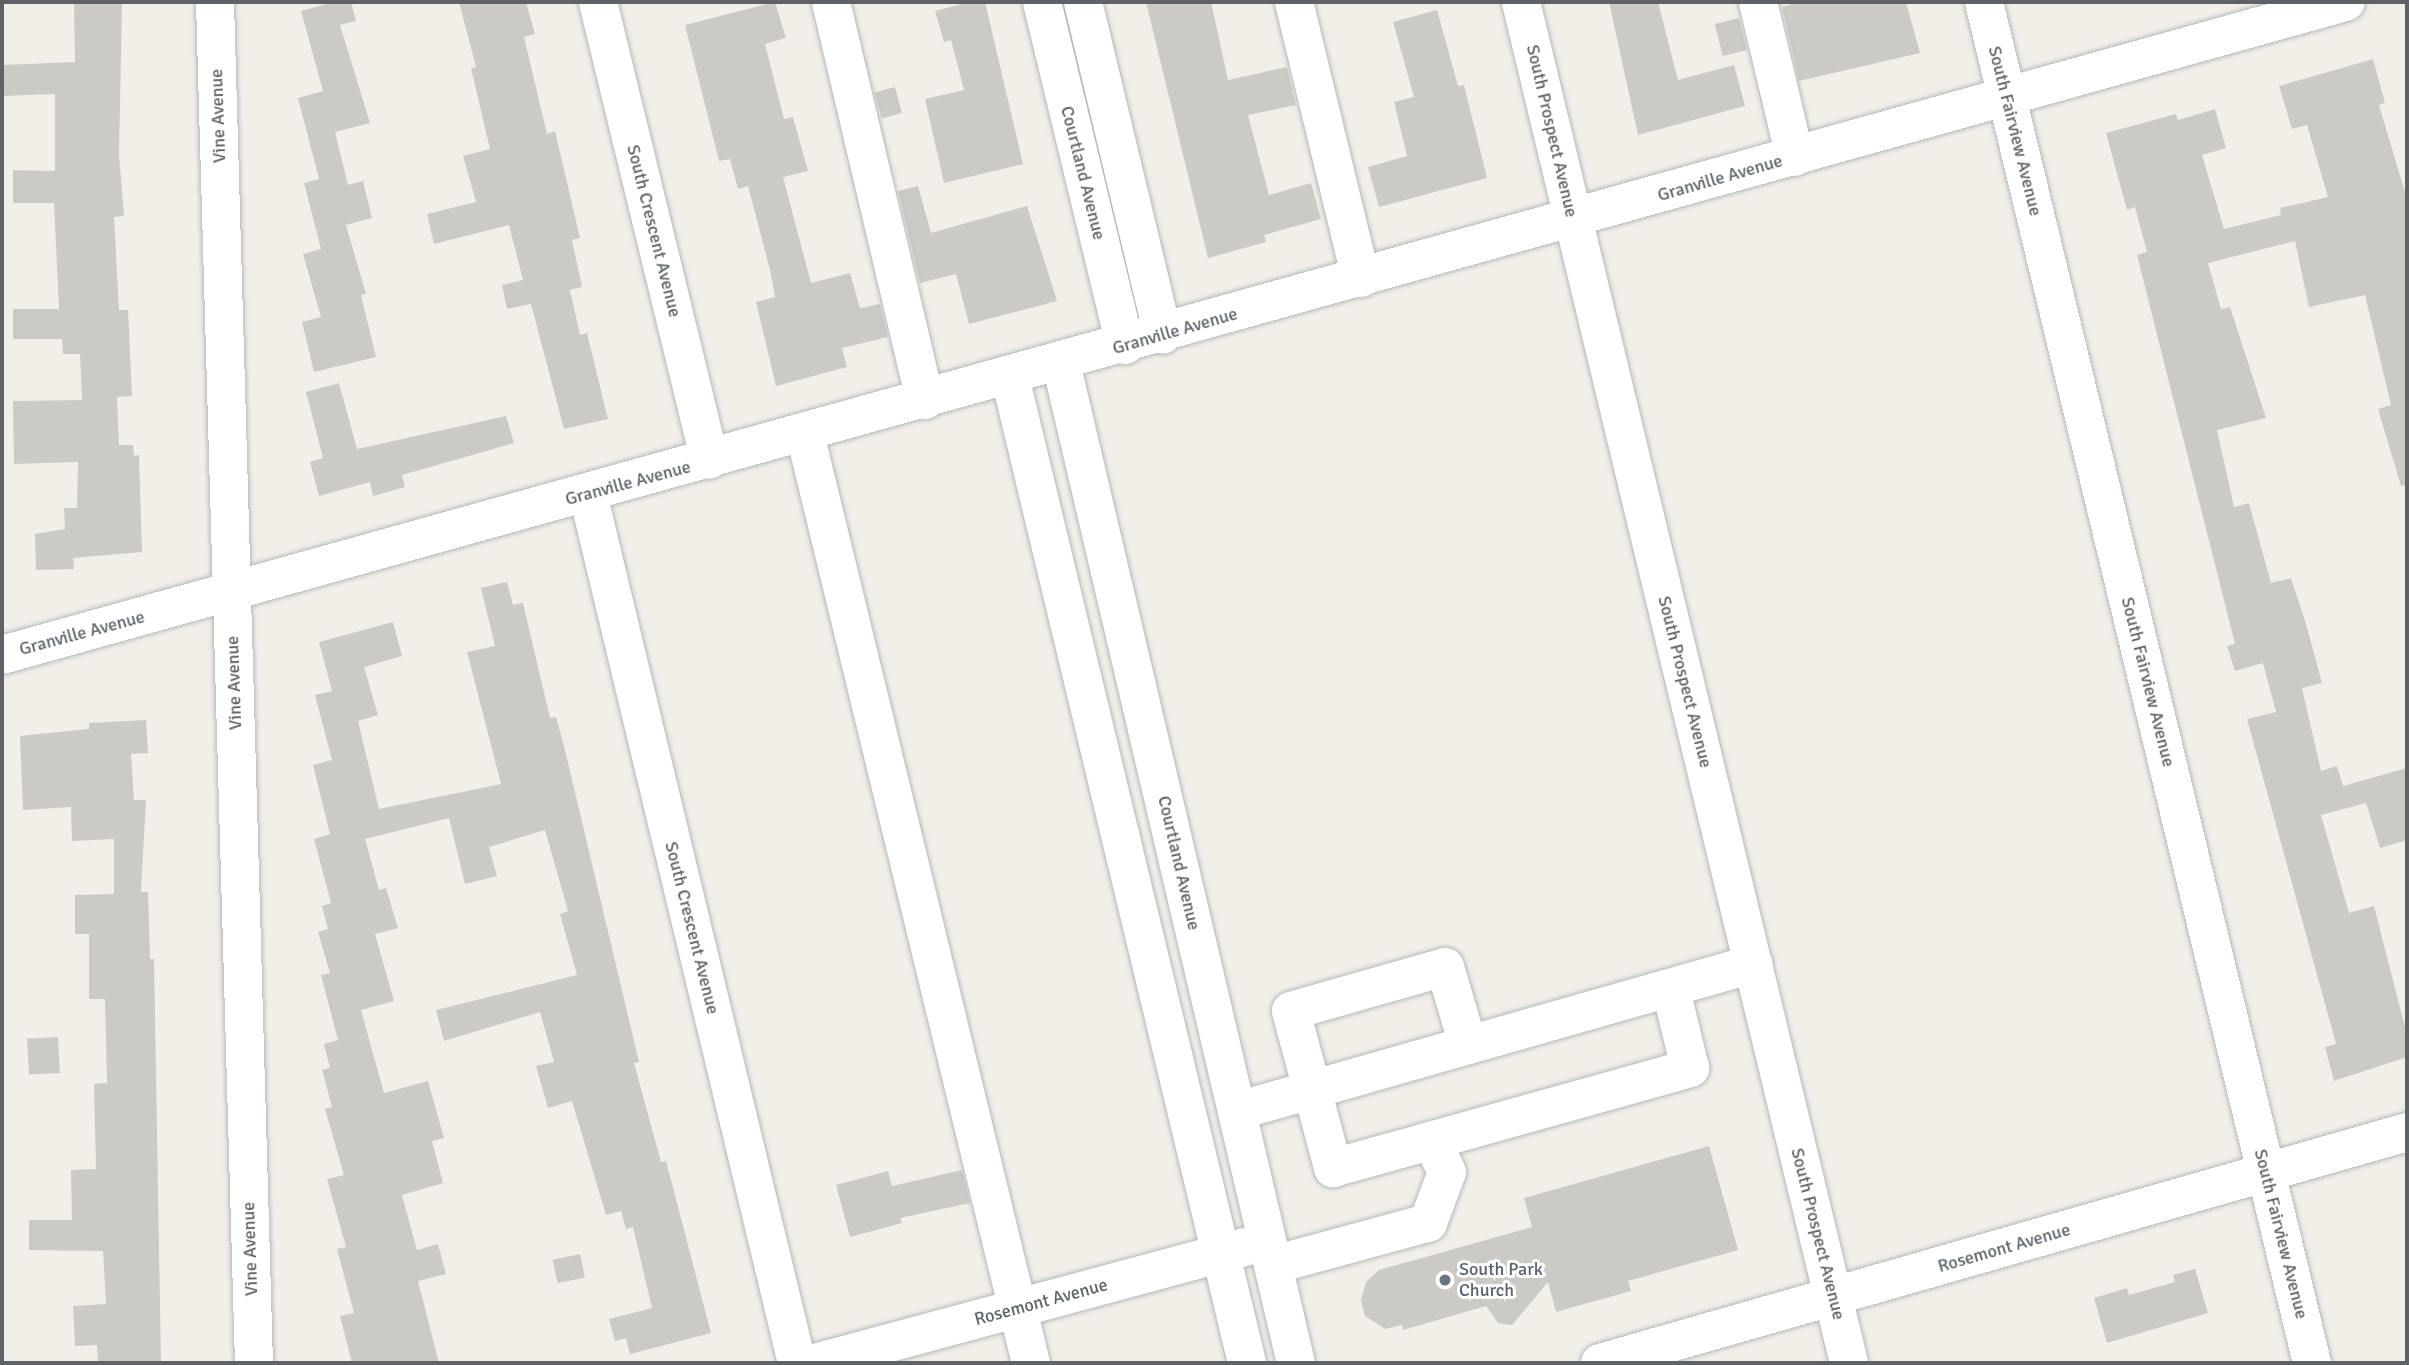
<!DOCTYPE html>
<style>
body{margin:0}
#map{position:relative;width:2409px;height:1365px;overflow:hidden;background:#f1efe8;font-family:Signika,sans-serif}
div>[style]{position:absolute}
.building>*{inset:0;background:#cccac5;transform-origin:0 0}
.roads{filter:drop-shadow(0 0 2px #b5b8bc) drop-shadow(0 0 2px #b5b8bc)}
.minor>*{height:38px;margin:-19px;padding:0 19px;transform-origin:19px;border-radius:19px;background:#fff}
.dots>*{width:19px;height:19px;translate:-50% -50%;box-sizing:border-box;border:4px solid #fff;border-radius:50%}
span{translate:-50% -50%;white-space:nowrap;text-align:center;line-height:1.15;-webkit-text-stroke:6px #fff;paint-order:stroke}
.street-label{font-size:18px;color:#5f6368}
.worship-label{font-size:18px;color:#5b616d}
.left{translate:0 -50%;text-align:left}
.frame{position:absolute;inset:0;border:4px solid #5f6368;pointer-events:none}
</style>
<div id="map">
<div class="building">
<i style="clip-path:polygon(74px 2px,122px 2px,119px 154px,124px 216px,114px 217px,119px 310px,128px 310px,132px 396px,117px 397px,119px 445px,133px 445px,134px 456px,139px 455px,142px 552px,73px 558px,74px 569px,36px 570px,35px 534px,65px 529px,64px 508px,77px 508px,78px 462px,14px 464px,13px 401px,82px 400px,80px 354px,63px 354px,62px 339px,13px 339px,13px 309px,59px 309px,54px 203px,13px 203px,13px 170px,55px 171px,55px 94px,3px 96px,2px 65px,75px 62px)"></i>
<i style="clip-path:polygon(334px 2px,351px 2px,356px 21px,340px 25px,370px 123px,335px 132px,348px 185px,363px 181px,372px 218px,346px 225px,366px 294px,361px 295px,376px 357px,314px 372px,302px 322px,321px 317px,303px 254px,321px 249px,304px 183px,319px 179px,298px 98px,323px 91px,301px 11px)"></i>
<i style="clip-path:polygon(459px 2px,526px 2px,535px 34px,524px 37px,547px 134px,555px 131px,580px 238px,572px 240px,582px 287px,570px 290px,580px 335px,587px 333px,608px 419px,564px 429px,531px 304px,507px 309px,502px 285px,523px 280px,509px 225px,434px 244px,427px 214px,476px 202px,463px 156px,490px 149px,471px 68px,476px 67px)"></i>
<i style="clip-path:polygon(775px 2px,786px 38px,765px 44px,784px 119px,793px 117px,808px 171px,783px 177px,811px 283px,850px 273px,860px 308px,880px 304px,888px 337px,842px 348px,847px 367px,776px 386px,756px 302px,775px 297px,770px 270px,748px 186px,738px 189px,730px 159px,719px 161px,685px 25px)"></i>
<i style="clip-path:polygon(969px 2px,985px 2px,1023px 164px,944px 183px,925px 99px,964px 90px,951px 40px,944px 42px,935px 11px)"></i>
<i style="clip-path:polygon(1146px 2px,1211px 2px,1228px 80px,1287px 67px,1296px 105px,1248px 115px,1269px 195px,1311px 183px,1321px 219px,1264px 235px,1266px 242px,1208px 258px)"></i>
<i style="clip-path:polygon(1609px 2px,1658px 2px,1678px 80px,1734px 65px,1745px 106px,1638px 135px)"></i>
<i style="clip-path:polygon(1800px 2px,1906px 2px,1920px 53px,1799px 81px,1782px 7px)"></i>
<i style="clip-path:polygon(1437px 10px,1458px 86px,1464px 85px,1487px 178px,1379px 207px,1368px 167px,1407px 156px,1394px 102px,1414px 97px,1393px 22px)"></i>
<i style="left:1739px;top:18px;width:33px;height:25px;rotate:76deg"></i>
<i style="clip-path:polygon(2373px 59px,2385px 103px,2379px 105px,2407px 199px,2407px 485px,2401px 486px,2378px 409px,2391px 405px,2365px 295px,2309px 307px,2295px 241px,2208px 263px,2221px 309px,2230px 307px,2266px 418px,2217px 430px,2234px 507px,2249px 503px,2271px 583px,2291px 578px,2306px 624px,2322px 683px,2302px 688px,2321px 771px,2337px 766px,2343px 786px,2407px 768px,2407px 840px,2380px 848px,2366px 803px,2321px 815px,2349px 913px,2374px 906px,2407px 1035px,2407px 1057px,2334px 1081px,2325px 1047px,2336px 1044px,2247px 719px,2276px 712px,2263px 663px,2235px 671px,2227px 646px,2235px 644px,2137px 255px,2147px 252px,2135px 207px,2127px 210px,2106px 133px,2176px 114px,2178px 120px,2215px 109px,2226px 148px,2202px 155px,2224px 229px,2281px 215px,2280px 208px,2328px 197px,2307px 125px,2292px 129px,2279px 86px)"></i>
<i style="left:895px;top:87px;width:27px;height:21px;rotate:75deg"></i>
<i style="clip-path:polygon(918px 186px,931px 233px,1027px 206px,1057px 301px,969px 324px,956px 274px,920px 283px,898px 191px)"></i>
<i style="clip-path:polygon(339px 383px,357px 449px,506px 416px,514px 443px,402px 475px,405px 487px,373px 496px,370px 482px,319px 496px,310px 462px,323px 458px,306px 392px)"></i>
<i style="clip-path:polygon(507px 582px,513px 605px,523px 603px,550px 718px,556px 717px,564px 746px,639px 1062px,634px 1063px,661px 1162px,666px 1161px,711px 1333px,630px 1354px,626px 1338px,615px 1341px,609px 1319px,652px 1308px,633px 1227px,626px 1229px,621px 1211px,606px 1215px,572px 1101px,548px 1108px,536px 1066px,554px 1062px,540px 1012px,444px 1041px,436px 1010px,577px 975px,560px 914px,568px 911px,545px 830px,489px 847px,497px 876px,465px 884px,449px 818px,365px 839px,379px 890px,386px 888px,398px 928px,375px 934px,394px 1001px,361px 1010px,384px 1093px,428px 1081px,444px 1138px,432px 1141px,443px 1183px,402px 1195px,417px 1250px,438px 1244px,446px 1274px,418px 1281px,439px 1363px,352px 1363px,340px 1316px,354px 1313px,337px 1249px,346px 1247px,327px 1179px,344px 1175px,325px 1109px,332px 1107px,322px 1070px,330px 1068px,324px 1044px,338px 1040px,321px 975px,330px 973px,318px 932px,328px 929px,322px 906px,331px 903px,314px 839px,330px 834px,313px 765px,332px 760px,315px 695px,332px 691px,319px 642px,393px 622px,402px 656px,364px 667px,378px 715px,358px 721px,379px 809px,501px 784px,467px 652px,495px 646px,481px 588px)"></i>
<i style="clip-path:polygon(146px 720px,148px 753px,131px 754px,134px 800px,146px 800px,141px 892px,148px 892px,150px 959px,154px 959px,161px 1363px,98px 1363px,97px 1345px,75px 1346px,73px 1306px,106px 1304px,103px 1251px,29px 1250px,29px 1220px,72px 1220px,71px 1170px,96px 1169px,94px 1084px,107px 1083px,105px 999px,89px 999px,89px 934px,75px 934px,75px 895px,114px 894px,114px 839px,72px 841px,71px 807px,23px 810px,20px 736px,89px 729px,89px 723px)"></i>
<i style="left:58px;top:1037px;width:36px;height:31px;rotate:87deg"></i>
<i style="clip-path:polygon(1709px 1146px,1738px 1250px,1628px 1281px,1631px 1291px,1556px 1312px,1548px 1282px,1512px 1325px,1498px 1323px,1486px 1306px,1403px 1330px,1402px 1325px,1385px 1329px,1365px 1316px,1361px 1300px,1366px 1282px,1379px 1270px,1532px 1227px,1524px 1198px)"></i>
<i style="clip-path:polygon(962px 1170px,970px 1203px,900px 1218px,902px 1223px,850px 1237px,836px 1185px,888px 1171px,892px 1186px)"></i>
<i style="left:580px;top:1254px;width:24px;height:28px;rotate:78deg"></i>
<i style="clip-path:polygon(2195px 1269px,2208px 1313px,2107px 1343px,2094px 1298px,2127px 1288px,2129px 1295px,2175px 1282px,2173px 1275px)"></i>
</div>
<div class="roads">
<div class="minor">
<i style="left:215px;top:2px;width:1362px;rotate:88.36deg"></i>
<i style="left:598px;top:2px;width:471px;rotate:76.3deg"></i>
<i style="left:831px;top:2px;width:409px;rotate:76.7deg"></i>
<i style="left:1042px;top:2px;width:353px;rotate:76.4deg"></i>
<i style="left:1083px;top:2px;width:342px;rotate:76.5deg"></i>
<i style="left:1294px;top:2px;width:284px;rotate:76.4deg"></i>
<i style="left:1521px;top:2px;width:1400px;rotate:76.45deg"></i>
<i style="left:1758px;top:2px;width:159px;rotate:76.6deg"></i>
<i style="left:1984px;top:2px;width:1400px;rotate:76.45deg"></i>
<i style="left:1061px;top:363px;width:1027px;rotate:76.78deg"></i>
<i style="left:1010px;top:377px;width:1014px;rotate:76.48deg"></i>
<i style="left:805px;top:434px;width:956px;rotate:76.33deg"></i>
<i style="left:588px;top:494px;width:894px;rotate:76.48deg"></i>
<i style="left:2px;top:655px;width:2433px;rotate:-15.57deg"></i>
<i style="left:1468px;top:1045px;width:81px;rotate:-106.4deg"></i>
<i style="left:1445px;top:967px;width:160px;rotate:164.1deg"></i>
<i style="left:1291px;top:1011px;width:163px;rotate:75deg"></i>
<i style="left:1333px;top:1168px;width:371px;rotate:-15.6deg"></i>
<i style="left:1690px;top:1068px;width:80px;rotate:-103.7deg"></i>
<i style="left:1237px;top:1111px;width:537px;rotate:-15.9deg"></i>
<i style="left:1273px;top:1265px;width:161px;rotate:-15.2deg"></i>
<i style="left:1428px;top:1223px;width:54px;rotate:-69.6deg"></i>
<i style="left:1447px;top:1172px;width:34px;rotate:-116deg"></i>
<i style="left:815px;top:1363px;width:445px;rotate:-15.1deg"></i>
<i style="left:1600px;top:1363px;width:839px;rotate:-15.97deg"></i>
</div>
</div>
<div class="dots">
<i style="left:1445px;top:1280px;background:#6b7280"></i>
</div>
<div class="street-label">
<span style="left:218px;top:116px;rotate:-92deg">Vine Avenue</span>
<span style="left:1552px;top:131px;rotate:77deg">South Prospect Avenue</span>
<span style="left:2015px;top:131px;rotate:76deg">South Fairview Avenue</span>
<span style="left:1083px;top:173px;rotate:76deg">Courtland Avenue</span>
<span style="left:1720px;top:178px;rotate:-16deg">Granville Avenue</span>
<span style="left:654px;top:231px;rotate:76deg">South Crescent Avenue</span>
<span style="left:1175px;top:331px;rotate:-16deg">Granville Avenue</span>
<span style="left:628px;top:483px;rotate:-15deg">Granville Avenue</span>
<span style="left:82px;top:633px;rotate:-15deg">Granville Avenue</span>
<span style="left:1685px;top:682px;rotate:76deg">South Prospect Avenue</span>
<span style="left:2148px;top:682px;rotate:76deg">South Fairview Avenue</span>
<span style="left:234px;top:683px;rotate:-92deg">Vine Avenue</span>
<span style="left:1179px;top:863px;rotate:77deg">Courtland Avenue</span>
<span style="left:692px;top:928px;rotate:76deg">South Crescent Avenue</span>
<span style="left:1818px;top:1234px;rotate:76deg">South Prospect Avenue</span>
<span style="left:2281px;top:1234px;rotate:76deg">South Fairview Avenue</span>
<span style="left:2004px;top:1248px;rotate:-16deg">Rosemont Avenue</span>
<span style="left:250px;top:1249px;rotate:-92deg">Vine Avenue</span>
<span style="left:1041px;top:1302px;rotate:-15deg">Rosemont Avenue</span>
</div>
<div class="worship-label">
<span class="left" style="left:1459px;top:1280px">South Park<br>Church</span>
</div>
<div class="frame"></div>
</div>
